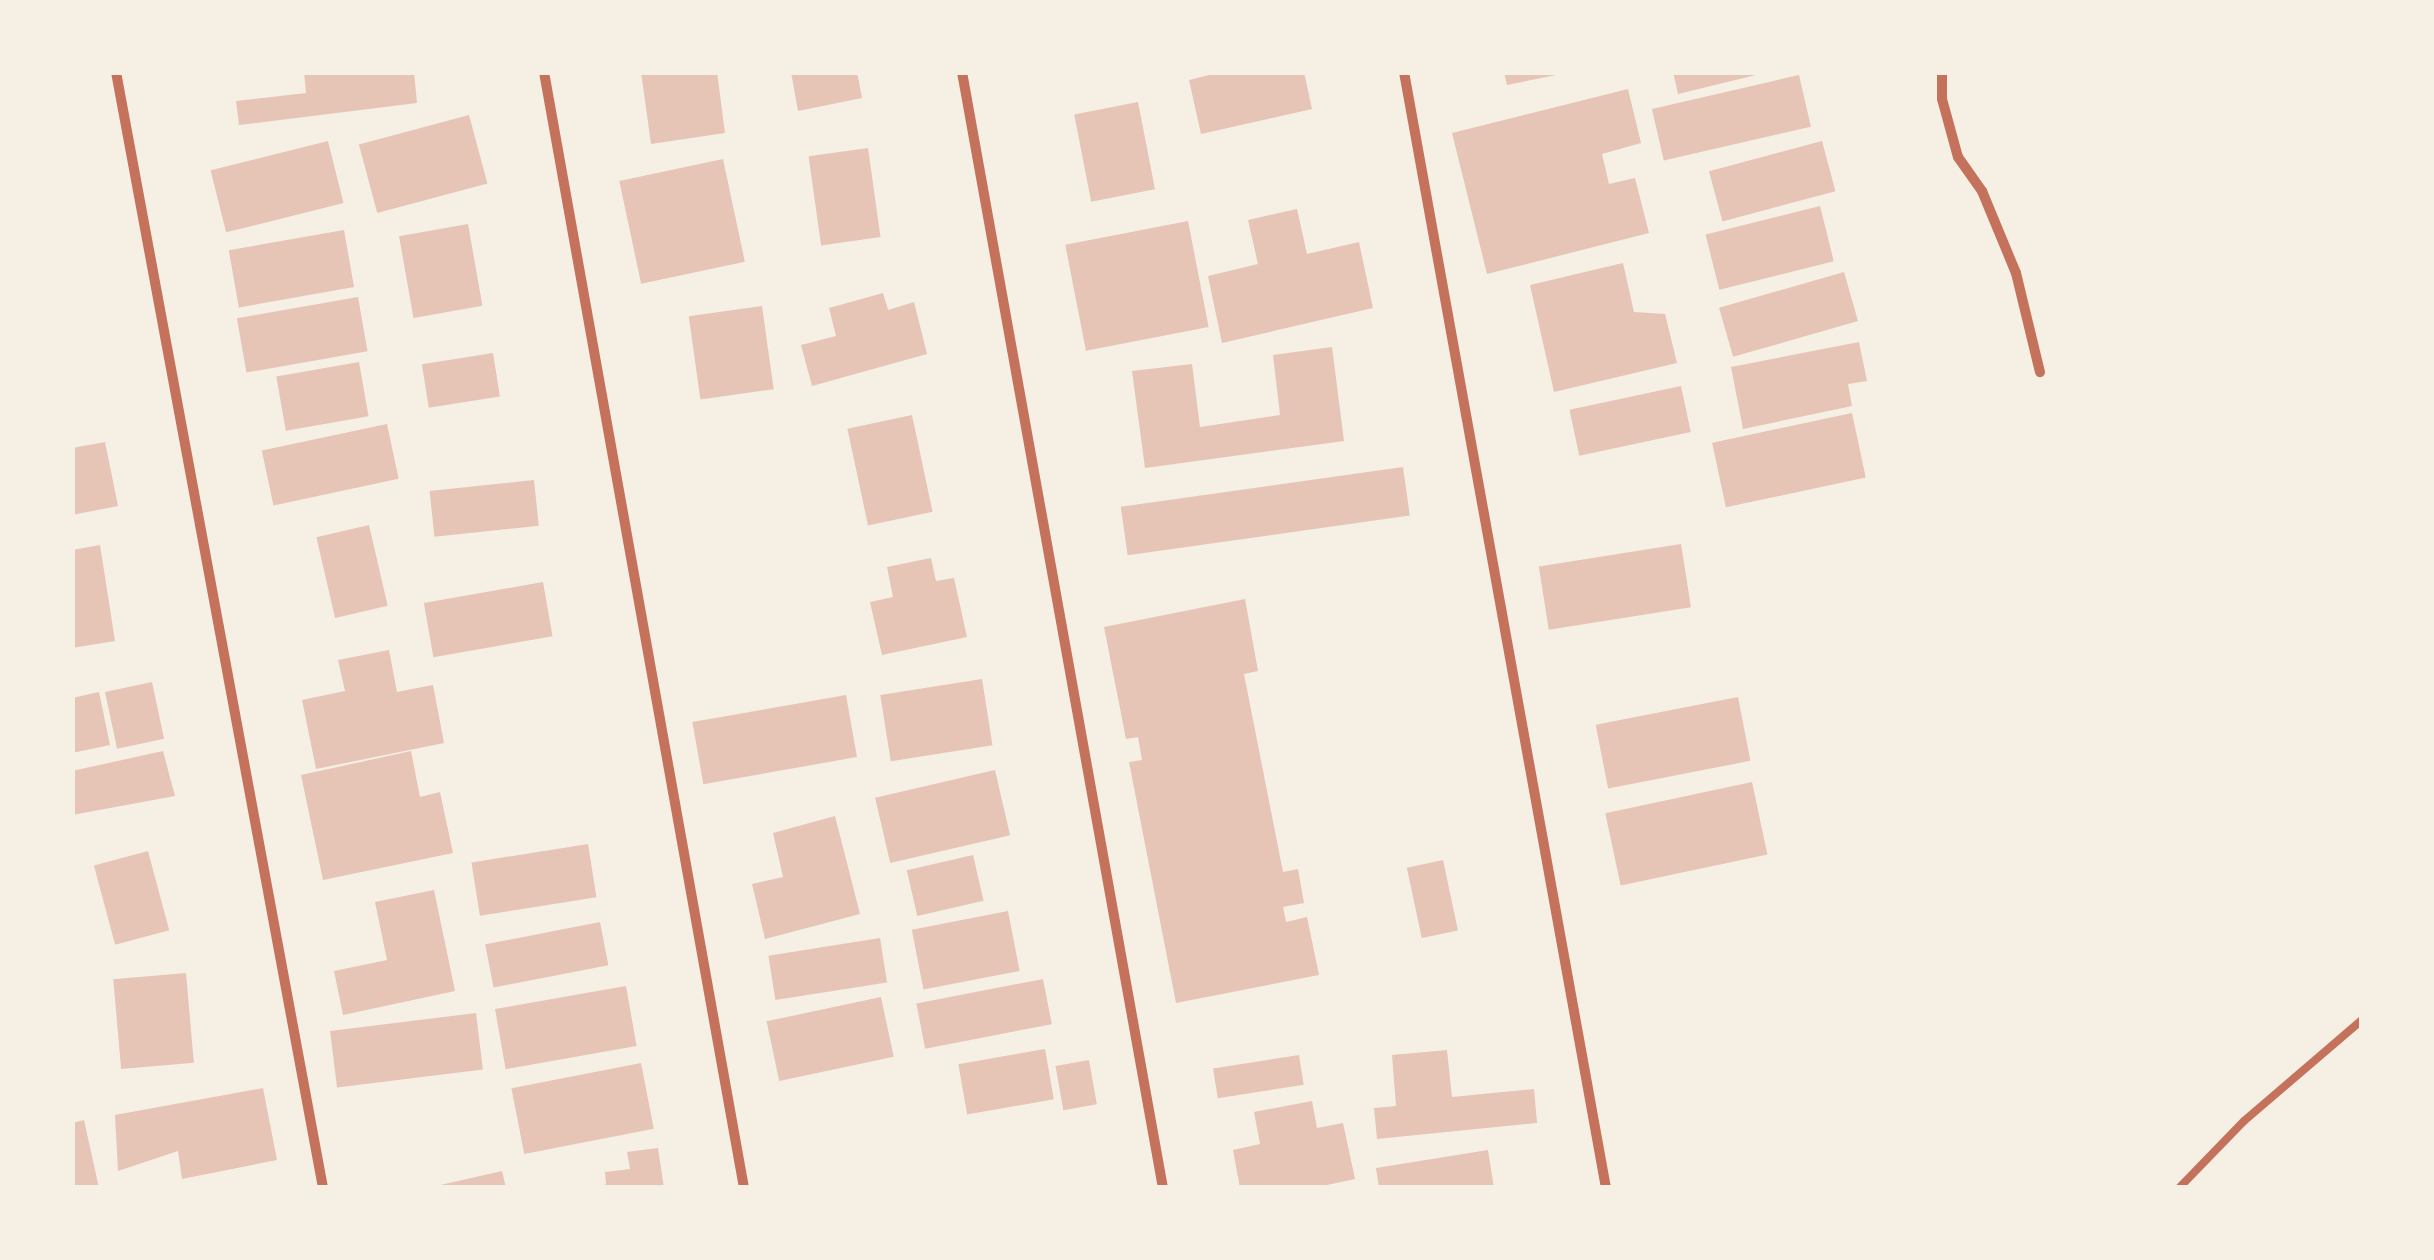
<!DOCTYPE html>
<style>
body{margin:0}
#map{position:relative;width:2434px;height:1260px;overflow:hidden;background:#f6efe4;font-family:"DM Sans",sans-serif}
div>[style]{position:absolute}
.building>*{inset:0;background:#e6c5b7;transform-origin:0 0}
.service>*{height:8px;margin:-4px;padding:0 4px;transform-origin:4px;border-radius:4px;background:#c5725c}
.minor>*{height:10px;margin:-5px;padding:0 5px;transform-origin:5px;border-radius:5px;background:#c5725c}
span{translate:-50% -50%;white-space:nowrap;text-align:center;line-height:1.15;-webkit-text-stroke:9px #f6efe4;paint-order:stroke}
.frame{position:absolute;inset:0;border:75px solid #f6efe4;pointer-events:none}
</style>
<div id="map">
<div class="building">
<i style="clip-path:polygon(304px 72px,414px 72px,417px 103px,239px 125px,236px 101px,306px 93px)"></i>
<i style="clip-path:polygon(641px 72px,717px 72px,725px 133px,651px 144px)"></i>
<i style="clip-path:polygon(791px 72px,857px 72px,862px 98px,798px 111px)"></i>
<i style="clip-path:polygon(1221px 72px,1304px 72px,1312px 109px,1201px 134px,1189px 80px)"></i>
<i style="clip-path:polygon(1504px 72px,1561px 72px,1561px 74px,1507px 85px)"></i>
<i style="clip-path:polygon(1673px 72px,1760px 72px,1760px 74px,1678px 94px)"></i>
<i style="left:1799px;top:75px;width:53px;height:151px;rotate:77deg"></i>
<i style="clip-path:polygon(1628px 89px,1641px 143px,1602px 154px,1609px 184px,1635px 178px,1649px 233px,1487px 274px,1452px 133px)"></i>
<i style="left:1138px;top:102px;width:89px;height:65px;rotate:79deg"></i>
<i style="left:469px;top:115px;width:71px;height:114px;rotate:75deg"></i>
<i style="left:328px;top:141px;width:64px;height:121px;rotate:76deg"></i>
<i style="left:1822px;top:141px;width:52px;height:117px;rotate:75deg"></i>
<i style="left:868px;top:148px;width:90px;height:60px;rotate:82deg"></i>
<i style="left:723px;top:159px;width:105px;height:106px;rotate:78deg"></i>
<i style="left:1820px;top:206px;width:57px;height:118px;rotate:76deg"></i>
<i style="clip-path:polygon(1297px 209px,1307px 254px,1359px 242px,1373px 308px,1222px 343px,1208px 276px,1258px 264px,1248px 220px)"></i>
<i style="left:1188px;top:221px;width:108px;height:125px;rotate:79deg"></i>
<i style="left:468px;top:224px;width:83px;height:70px;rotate:80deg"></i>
<i style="left:344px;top:230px;width:58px;height:117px;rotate:80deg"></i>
<i style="clip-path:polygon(1623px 263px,1634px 312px,1665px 314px,1677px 363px,1554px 392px,1530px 285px)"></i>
<i style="left:1844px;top:272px;width:51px;height:130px;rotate:74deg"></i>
<i style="clip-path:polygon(883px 293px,888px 310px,914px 302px,927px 354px,812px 386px,801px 345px,836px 336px,829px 308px)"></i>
<i style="left:358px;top:297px;width:55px;height:123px;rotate:80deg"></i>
<i style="left:762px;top:306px;width:84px;height:74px;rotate:82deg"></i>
<i style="clip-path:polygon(1859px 342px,1867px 381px,1848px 384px,1852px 406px,1743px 429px,1731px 367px)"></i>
<i style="clip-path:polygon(1332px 347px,1344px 441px,1145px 468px,1132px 371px,1192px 364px,1200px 427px,1280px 415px,1273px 355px)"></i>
<i style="left:493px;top:353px;width:44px;height:72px;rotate:81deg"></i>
<i style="left:359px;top:362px;width:55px;height:84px;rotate:80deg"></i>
<i style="left:1681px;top:386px;width:47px;height:114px;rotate:78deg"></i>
<i style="left:1852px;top:413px;width:66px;height:143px;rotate:78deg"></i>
<i style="left:912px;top:415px;width:99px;height:66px;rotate:78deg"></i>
<i style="left:387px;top:424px;width:56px;height:128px;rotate:78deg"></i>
<i style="clip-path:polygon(105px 442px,118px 506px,72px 515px,72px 448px)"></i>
<i style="left:1403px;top:467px;width:49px;height:285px;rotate:82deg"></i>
<i style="left:534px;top:480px;width:46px;height:105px;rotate:84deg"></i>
<i style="left:369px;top:525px;width:83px;height:54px;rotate:77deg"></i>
<i style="left:1681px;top:544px;width:64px;height:144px;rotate:81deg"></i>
<i style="clip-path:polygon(100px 545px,115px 641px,72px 648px,72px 550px)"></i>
<i style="clip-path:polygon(931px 558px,936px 581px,954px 578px,967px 637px,882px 655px,870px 602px,893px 597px,887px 567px)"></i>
<i style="left:543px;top:582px;width:55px;height:121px;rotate:80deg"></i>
<i style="clip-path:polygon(1245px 599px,1258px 671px,1244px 674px,1283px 872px,1298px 869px,1304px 903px,1283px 907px,1286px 922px,1307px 917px,1319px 975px,1176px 1003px,1129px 762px,1142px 760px,1138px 737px,1126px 739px,1104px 627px)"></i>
<i style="clip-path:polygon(389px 650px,397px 692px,433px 685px,444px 743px,316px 769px,302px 700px,345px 691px,338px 660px)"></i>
<i style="left:982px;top:679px;width:67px;height:103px;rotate:81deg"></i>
<i style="left:152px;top:682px;width:58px;height:48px;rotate:78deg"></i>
<i style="clip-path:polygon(99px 692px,110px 745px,72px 753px,72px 698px)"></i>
<i style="left:846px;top:695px;width:63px;height:156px;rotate:80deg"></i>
<i style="left:1738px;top:697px;width:65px;height:145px;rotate:79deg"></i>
<i style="clip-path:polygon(163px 751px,175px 796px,72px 815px,72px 771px)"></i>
<i style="clip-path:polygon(411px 751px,420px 797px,440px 792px,453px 853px,323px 880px,301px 775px)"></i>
<i style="left:995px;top:770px;width:67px;height:123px;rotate:77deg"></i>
<i style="left:1752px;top:782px;width:74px;height:150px;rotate:78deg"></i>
<i style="clip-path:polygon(835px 816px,860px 914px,765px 939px,752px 884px,783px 877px,773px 833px)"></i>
<i style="left:588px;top:844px;width:54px;height:118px;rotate:81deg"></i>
<i style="left:148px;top:851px;width:82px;height:56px;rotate:75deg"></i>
<i style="left:973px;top:855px;width:47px;height:68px;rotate:77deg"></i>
<i style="left:1443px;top:860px;width:72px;height:37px;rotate:78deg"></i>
<i style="clip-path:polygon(434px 890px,455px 991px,343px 1015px,334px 971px,387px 960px,375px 902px)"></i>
<i style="left:1008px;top:911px;width:61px;height:98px;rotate:79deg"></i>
<i style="left:600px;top:922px;width:44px;height:117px;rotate:79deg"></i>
<i style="left:880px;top:938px;width:45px;height:113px;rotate:81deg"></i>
<i style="left:186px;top:973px;width:90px;height:73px;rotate:85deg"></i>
<i style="left:1043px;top:979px;width:46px;height:129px;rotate:79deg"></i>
<i style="left:626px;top:986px;width:61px;height:133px;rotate:80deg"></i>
<i style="left:881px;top:997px;width:61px;height:117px;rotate:78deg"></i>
<i style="left:476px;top:1013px;width:57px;height:147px;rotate:83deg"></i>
<i style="left:1045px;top:1049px;width:51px;height:88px;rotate:80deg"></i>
<i style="clip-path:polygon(1447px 1050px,1452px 1097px,1534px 1089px,1537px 1123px,1377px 1139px,1374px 1108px,1396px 1106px,1392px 1055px)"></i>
<i style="left:1299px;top:1055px;width:30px;height:87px;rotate:81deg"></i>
<i style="left:1089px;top:1060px;width:45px;height:34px;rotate:80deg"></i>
<i style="left:641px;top:1063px;width:67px;height:132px;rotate:79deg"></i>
<i style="clip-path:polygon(263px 1088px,277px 1160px,182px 1179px,178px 1151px,118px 1171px,115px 1115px)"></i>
<i style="clip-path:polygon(1312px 1101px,1317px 1128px,1343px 1123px,1355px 1179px,1313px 1188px,1240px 1188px,1233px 1150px,1260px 1144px,1254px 1112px)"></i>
<i style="clip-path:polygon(84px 1120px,99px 1188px,72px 1188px,72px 1123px)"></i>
<i style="clip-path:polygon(658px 1148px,664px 1188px,600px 1188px,606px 1184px,605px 1172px,630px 1169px,627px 1152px)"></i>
<i style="clip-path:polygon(1488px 1150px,1494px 1188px,1379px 1188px,1376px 1168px)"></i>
<i style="clip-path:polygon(502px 1171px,506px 1188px,436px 1188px,436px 1186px)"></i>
</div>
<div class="service">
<i style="left:2179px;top:1188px;width:93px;rotate:-45.9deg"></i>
<i style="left:2244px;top:1121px;width:155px;rotate:-40.6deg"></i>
</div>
<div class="minor">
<i style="left:116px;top:72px;width:1135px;rotate:79.49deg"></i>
<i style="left:544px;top:72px;width:1134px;rotate:79.84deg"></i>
<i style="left:962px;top:72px;width:1134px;rotate:79.79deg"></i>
<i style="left:1404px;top:72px;width:1134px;rotate:79.74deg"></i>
<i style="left:1942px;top:72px;width:27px;rotate:90deg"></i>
<i style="left:1942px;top:99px;width:60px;rotate:74.6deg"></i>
<i style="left:1958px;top:157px;width:42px;rotate:54.8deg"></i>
<i style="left:1982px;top:191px;width:89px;rotate:67.5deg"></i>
<i style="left:2016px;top:273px;width:102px;rotate:76.4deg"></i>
</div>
<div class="frame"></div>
</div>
